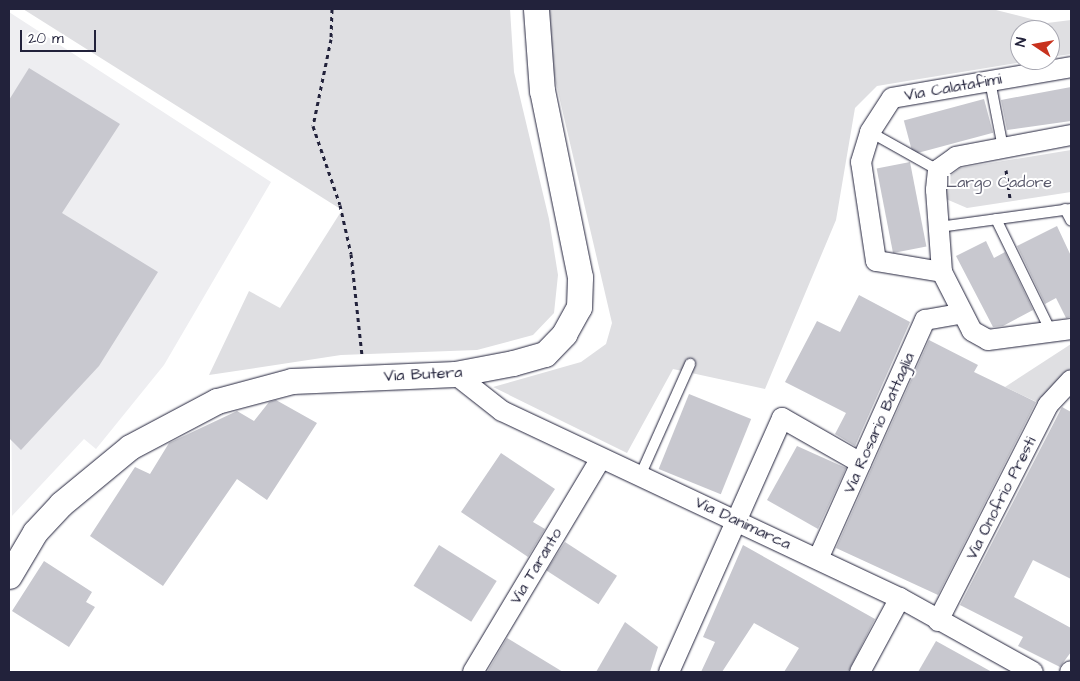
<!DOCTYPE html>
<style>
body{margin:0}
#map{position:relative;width:1080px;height:681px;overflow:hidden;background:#fff;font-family:"Architects Daughter",sans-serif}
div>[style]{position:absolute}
.built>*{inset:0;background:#eeeef1}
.green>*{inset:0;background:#dfdfe2}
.building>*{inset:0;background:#c8c8cf;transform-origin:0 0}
.path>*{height:3px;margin-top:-1.5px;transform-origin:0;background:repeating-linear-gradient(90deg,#22223b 0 4px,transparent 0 8px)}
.roads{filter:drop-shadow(0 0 1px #22223b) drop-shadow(0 0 1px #22223b)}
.service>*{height:10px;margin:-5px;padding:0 5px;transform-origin:5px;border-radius:5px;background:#fff}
.minor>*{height:20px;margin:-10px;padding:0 10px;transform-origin:10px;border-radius:10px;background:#fff}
.tertiary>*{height:25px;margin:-12.5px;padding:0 12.5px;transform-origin:12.5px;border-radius:12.5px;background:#fff}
span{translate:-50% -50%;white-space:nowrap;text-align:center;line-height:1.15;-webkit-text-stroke:4px #fff;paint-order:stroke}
.street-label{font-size:16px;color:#22223b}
.park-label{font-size:16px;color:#5b5b6d}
.frame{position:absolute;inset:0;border:10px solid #22223b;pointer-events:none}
.north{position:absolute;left:1010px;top:20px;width:50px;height:50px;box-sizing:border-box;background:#fff;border:1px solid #a7a7b1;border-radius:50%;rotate:282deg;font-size:14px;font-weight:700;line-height:20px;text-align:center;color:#22223b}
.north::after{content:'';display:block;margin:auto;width:18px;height:22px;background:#c8321e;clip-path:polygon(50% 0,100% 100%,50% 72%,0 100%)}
.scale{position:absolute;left:20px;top:30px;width:76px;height:22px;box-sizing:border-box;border:2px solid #22223b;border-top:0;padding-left:6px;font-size:15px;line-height:18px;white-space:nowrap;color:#22223b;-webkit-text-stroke:4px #fff;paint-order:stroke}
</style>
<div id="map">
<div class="built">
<i style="clip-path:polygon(9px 12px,271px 182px,164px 365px,96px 449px,84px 439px,12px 516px)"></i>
</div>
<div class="green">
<i style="clip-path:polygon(23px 9px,510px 9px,514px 72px,549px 219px,558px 275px,554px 313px,533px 335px,477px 350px,341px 355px,209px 375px,249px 291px,280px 308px,342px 210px)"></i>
<i style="clip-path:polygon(548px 9px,992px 9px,1047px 23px,1071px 20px,1071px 54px,1050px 57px,1050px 30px,1020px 30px,1020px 60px,1034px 60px,877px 86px,855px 108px,836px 220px,765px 389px,673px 369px,627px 453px,493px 387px,581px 362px,606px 344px,612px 323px,548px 49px)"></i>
<i style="clip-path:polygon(1071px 150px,1071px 192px,967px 208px,946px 199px,945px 180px,960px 168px)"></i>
<i style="clip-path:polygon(1071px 344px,1071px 368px,1039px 403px,1005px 387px)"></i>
</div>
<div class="building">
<i style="clip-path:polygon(29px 68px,120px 124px,62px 213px,158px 272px,99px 366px,21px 450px,9px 438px,9px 100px)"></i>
<i style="clip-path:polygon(1071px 87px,1071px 121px,1007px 130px,1001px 100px)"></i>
<i style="left:984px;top:99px;width:35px;height:83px;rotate:75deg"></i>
<i style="left:910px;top:162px;width:86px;height:34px;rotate:79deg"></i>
<i style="clip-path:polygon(1057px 226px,1071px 256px,1071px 317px,1066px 318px,1056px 298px,1045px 304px,1017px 246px)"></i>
<i style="clip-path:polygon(986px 241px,994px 258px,1005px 252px,1033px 310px,1003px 326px,993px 327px,956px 256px)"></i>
<i style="clip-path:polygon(859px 295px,910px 322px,855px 446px,835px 434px,846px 413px,785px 382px,817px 321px,840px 332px)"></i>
<i style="clip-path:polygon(929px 340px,978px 365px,974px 372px,1036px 402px,938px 595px,836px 548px)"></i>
<i style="left:689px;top:394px;width:67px;height:81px;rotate:22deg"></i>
<i style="clip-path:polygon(276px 400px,317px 423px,267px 500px,237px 479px,163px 586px,90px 536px,135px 467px,150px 474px,169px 443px,237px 411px,254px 421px,269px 402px)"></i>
<i style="clip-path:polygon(1062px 407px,1071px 412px,1071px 579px,1033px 560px,1014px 597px,1071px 628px,1071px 652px,1060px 667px,1018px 646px,1023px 637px,960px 605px)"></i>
<i style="clip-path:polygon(797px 446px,846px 468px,818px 529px,767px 500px)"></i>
<i style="clip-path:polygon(501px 453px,555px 489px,533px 522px,545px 529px,528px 557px,461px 512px)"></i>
<i style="left:565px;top:542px;width:62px;height:34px;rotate:33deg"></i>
<i style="left:439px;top:545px;width:68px;height:48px;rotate:32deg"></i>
<i style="clip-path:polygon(743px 545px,875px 619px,848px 672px,784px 672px,799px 648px,754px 623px,722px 672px,701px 672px,715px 642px,703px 637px)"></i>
<i style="clip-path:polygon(44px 561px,92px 592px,86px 602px,95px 607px,69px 647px,12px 611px)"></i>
<i style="clip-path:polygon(625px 622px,658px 647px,650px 672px,596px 672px)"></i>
<i style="clip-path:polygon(507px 638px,563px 672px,487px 672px)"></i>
<i style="clip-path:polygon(936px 641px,992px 672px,918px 672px)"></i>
</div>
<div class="path">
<i style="left:332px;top:9px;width:30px;rotate:92deg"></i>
<i style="left:331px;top:39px;width:89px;rotate:101.7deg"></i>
<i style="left:313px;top:126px;width:83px;rotate:71.1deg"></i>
<i style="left:340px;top:205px;width:50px;rotate:77.3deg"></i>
<i style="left:351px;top:254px;width:102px;rotate:83.8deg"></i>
<i style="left:1006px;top:170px;width:29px;rotate:82deg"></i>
</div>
<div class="roads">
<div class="service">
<i style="left:990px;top:81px;width:68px;rotate:79deg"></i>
<i style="left:870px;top:132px;width:78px;rotate:29.2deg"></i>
<i style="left:1065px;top:209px;width:13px;rotate:63deg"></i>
<i style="left:996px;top:219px;width:126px;rotate:64deg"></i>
<i style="left:939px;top:227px;width:133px;rotate:-7.8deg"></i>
<i style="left:640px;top:476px;width:123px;rotate:-65.9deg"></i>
</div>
<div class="minor">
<i style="left:1071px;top:135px;width:117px;rotate:169.2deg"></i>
<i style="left:956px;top:157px;width:22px;rotate:144deg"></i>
<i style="left:938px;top:170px;width:20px;rotate:96deg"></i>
<i style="left:936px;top:190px;width:82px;rotate:85.8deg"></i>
<i style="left:942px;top:272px;width:66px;rotate:63deg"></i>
<i style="left:972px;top:331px;width:18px;rotate:29deg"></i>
<i style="left:988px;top:340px;width:84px;rotate:-7.5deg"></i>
<i style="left:942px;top:272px;width:67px;rotate:-170.5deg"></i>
<i style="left:876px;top:261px;width:100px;rotate:-98.6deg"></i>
<i style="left:861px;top:162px;width:31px;rotate:-73deg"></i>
<i style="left:870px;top:132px;width:40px;rotate:-57.1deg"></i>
<i style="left:892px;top:98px;width:182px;rotate:-9.8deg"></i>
<i style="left:455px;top:374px;width:60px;rotate:38.2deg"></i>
<i style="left:502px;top:411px;width:440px;rotate:25.2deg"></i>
<i style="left:900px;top:598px;width:152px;rotate:29.1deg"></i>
<i style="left:818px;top:559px;width:262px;rotate:-65.9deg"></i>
<i style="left:925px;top:320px;width:36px;rotate:-10deg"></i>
<i style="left:938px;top:621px;width:242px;rotate:-63deg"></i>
<i style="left:1048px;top:405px;width:34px;rotate:-47deg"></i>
<i style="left:473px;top:672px;width:247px;rotate:-59.1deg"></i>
<i style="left:669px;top:672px;width:278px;rotate:-66deg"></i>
<i style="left:782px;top:418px;width:91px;rotate:29.7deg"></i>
<i style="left:860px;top:672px;width:84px;rotate:-61.6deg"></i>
<i style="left:1070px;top:672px;width:1px;rotate:-45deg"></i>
</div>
<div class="tertiary">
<i style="left:9px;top:576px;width:51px;rotate:-59.4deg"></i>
<i style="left:35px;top:532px;width:38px;rotate:-47deg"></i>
<i style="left:61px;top:504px;width:89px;rotate:-39.6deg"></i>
<i style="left:130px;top:447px;width:98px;rotate:-27.9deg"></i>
<i style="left:217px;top:401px;width:78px;rotate:-14.9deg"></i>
<i style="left:292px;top:381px;width:163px;rotate:-2.5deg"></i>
<i style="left:455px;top:374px;width:59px;rotate:-10.7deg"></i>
<i style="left:513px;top:363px;width:33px;rotate:-16deg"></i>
<i style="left:545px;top:354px;width:28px;rotate:-46deg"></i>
<i style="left:564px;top:334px;width:31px;rotate:-61deg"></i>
<i style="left:579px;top:307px;width:30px;rotate:-88deg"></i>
<i style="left:580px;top:277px;width:190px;rotate:-101.5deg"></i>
<i style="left:542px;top:91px;width:82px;rotate:-94.2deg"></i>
</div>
</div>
<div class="street-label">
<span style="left:953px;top:87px;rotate:-10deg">Via Calatafimi</span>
<span style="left:423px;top:374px;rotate:-3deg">Via Butera</span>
<span style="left:879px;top:423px;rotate:-66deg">Via Rosario Battaglia</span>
<span style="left:1001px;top:498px;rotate:-63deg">Via Onofrio Presti</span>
<span style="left:743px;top:523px;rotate:25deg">Via Danimarca</span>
<span style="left:536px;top:566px;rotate:-59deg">Via Taranto</span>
</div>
<div class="park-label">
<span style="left:999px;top:182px">Largo Cadore</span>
</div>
<div class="frame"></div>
<div class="north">N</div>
<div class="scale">20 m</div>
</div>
